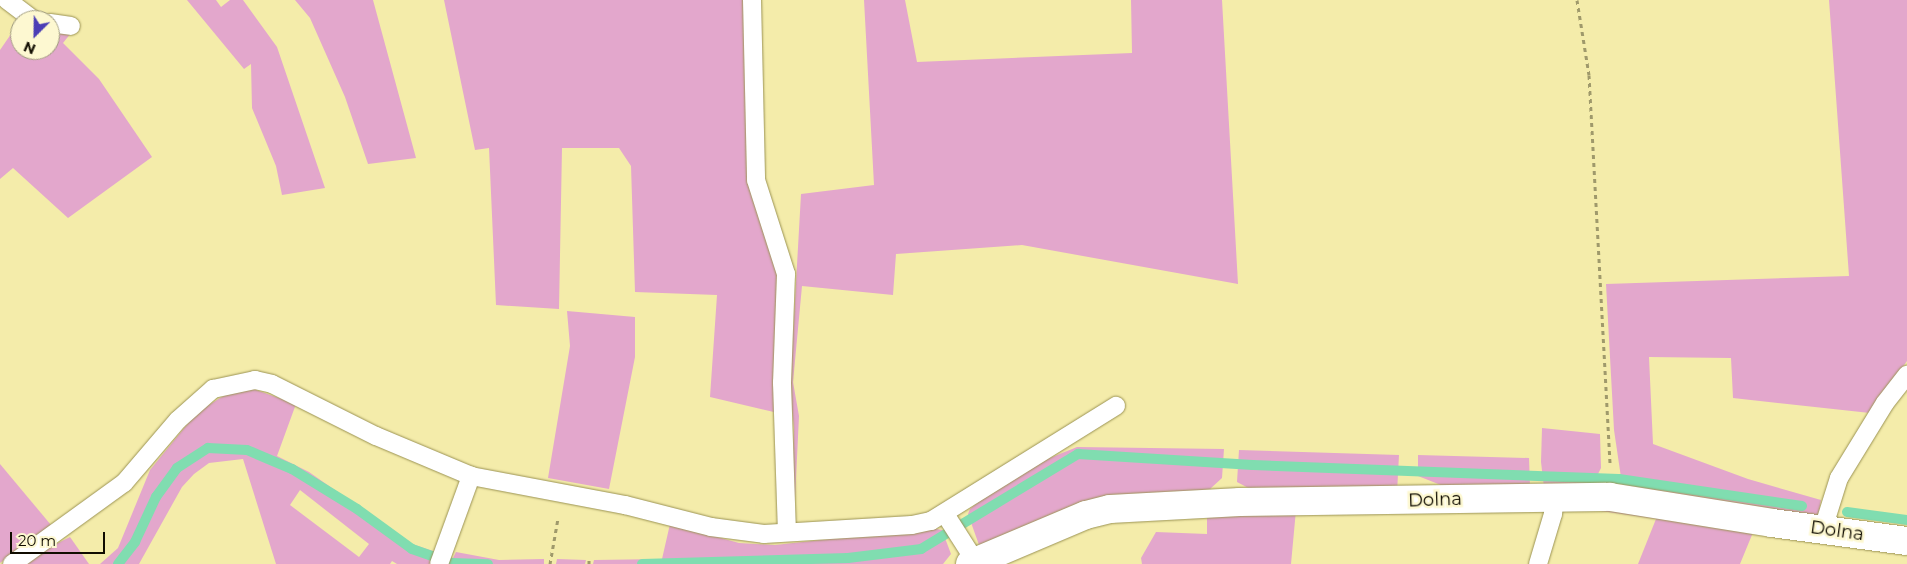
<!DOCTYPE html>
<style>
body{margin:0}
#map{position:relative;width:1907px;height:564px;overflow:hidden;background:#f4ecaa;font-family:Montserrat,sans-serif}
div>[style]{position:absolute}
.green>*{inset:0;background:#e3a7cc}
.stream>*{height:10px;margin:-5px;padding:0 5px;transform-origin:5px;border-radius:5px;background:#80ddb0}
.path>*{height:3px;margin-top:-1.5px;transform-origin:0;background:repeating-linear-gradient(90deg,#9f996b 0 4px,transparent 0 8px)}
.roads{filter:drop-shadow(0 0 1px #9b9354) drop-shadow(0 0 1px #9b9354)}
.service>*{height:18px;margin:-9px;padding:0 9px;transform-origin:9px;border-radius:9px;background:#fff}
.minor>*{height:28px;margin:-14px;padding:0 14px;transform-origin:14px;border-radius:14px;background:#fff}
span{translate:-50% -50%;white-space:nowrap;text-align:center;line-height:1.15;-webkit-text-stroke:5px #fdf8d1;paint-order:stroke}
.street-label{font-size:18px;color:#100c00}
.north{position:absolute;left:10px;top:10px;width:50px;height:50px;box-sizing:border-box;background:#fdf8d1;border:1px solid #9e9a7d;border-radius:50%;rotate:203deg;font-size:14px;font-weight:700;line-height:20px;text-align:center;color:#100c00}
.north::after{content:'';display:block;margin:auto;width:18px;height:22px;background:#4b3eb5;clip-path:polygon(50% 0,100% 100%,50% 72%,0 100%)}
.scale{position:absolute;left:10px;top:532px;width:95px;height:22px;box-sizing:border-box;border:2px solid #100c00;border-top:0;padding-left:6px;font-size:15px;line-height:18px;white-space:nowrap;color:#100c00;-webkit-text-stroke:4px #fdf8d1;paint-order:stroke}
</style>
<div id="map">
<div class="green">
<i style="clip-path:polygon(187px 0,216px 0,221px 7px,230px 0,243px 0,277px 47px,325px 188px,282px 195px,276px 166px,252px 108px,251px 64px,244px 69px)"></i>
<i style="clip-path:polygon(295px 0,373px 0,416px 158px,368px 164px,345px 97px,310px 18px)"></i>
<i style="clip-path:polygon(444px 0,745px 0,747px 168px,780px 262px,778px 413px,710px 397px,717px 295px,635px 292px,631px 166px,619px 148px,562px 148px,559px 309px,496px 305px,489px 148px,475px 150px)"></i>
<i style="clip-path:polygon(864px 0,905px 0,917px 62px,1132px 53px,1131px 0,1222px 0,1238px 284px,1022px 245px,896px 254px,893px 295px,802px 286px,793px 382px,799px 416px,794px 521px,791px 518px,794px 428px,790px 389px,801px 194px,874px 185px)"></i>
<i style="clip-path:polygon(1829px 0,1907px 0,1907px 361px,1870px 413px,1733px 398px,1731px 358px,1649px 357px,1653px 444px,1748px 479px,1821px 500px,1818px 517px,1623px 491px,1614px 430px,1606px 284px,1849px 276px)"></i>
<i style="clip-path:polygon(20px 21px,20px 50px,50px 50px,50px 29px,71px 33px,63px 43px,99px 79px,152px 157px,68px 218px,13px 168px,0 179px,0 50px)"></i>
<i style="clip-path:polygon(567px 311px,635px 317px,635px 357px,609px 489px,548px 478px,570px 346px)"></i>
<i style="clip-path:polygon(evenodd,253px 389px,296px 404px,277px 456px,309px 472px,412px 544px,436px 552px,431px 564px,397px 564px,392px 561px,390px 564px,276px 564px,243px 459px,209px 463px,194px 474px,182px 487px,139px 564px,100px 564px,118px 548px,150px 470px,185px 427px,198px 412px,220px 398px,236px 390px,253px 389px,300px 490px,369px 544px,359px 557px,290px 505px,300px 490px)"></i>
<i style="clip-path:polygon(1542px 428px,1600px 434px,1601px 468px,1591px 488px,1544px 487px,1541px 462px)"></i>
<i style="clip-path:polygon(1077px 447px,1224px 449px,1222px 478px,1210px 489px,1080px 506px,1053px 514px,987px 548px,979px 545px,968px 514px,970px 509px,994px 489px,1050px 458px)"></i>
<i style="clip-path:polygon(1239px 450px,1399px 455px,1397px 493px,1254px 491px,1237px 482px)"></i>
<i style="clip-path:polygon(1418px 455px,1529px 458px,1530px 486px,1456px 491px,1418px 476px)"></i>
<i style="clip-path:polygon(0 464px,51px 525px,0 563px)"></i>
<i style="clip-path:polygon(1598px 503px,1754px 530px,1740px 564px,1638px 564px,1656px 519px,1594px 510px)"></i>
<i style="clip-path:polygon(1207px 508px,1296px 510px,1291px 564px,1142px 564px,1141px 558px,1156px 532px,1207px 534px)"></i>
<i style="clip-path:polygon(670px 524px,739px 543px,775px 545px,931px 528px,942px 530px,951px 554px,943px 564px,593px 564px,594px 560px,662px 559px)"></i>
<i style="clip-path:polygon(70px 537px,89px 564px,24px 564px,34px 555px)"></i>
<i style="clip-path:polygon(456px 552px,499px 560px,544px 559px,544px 564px,450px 564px)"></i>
<i style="clip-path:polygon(557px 559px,586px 560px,585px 564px,556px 564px)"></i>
</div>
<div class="stream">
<i style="left:1847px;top:512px;width:61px;rotate:7.6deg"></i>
<i style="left:118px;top:564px;width:28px;rotate:-52deg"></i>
<i style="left:135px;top:542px;width:50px;rotate:-65deg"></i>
<i style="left:156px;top:497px;width:36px;rotate:-54deg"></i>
<i style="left:177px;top:468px;width:37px;rotate:-33deg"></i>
<i style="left:208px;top:448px;width:39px;rotate:3deg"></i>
<i style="left:247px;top:450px;width:49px;rotate:22.9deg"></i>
<i style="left:292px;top:469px;width:76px;rotate:31.6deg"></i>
<i style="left:357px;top:509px;width:68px;rotate:36deg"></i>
<i style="left:412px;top:549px;width:42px;rotate:19.3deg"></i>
<i style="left:452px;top:563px;width:36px;rotate:2deg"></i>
<i style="left:642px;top:564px;width:206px;rotate:-1.7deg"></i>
<i style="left:848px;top:558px;width:74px;rotate:-7deg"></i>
<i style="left:921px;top:549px;width:184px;rotate:-31.2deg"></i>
<i style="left:1078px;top:454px;width:175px;rotate:3.6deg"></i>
<i style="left:1253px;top:465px;width:366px;rotate:2.2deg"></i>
<i style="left:1619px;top:479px;width:185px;rotate:8.4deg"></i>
</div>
<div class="path">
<i style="left:1577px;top:0;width:76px;rotate:80.9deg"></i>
<i style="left:1589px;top:75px;width:392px;rotate:86.9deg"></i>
<i style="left:550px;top:564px;width:47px;rotate:-80.1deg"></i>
<i style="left:589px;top:564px;width:5px;rotate:-90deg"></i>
</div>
<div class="roads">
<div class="service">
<i style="left:7px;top:0;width:34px;rotate:37deg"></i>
<i style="left:752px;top:0;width:180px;rotate:88.7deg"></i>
<i style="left:756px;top:180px;width:99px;rotate:72.3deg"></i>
<i style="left:786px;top:274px;width:109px;rotate:92.1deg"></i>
<i style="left:782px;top:383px;width:148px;rotate:88.1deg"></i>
<i style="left:50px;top:23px;width:21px;rotate:8deg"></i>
<i style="left:945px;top:514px;width:59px;rotate:57.4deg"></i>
<i style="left:1823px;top:529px;width:53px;rotate:-72.6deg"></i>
<i style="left:1839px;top:478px;width:88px;rotate:-58.5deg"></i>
<i style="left:1885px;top:403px;width:36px;rotate:-52deg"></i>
<i style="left:12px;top:564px;width:138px;rotate:-35.9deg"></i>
<i style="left:124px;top:483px;width:83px;rotate:-49.4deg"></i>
<i style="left:178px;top:420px;width:47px;rotate:-41.5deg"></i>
<i style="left:213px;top:389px;width:43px;rotate:-12.1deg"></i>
<i style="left:255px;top:380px;width:17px;rotate:13deg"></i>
<i style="left:272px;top:384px;width:116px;rotate:26.6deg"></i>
<i style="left:376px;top:436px;width:103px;rotate:22.8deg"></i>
<i style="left:471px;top:476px;width:157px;rotate:10.7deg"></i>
<i style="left:625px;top:505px;width:89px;rotate:14.3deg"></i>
<i style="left:711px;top:527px;width:53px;rotate:7.5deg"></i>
<i style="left:764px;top:534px;width:148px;rotate:-3.5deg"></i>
<i style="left:912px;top:525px;width:19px;rotate:-12deg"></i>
<i style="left:931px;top:521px;width:218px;rotate:-31.9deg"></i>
<i style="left:439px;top:564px;width:94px;rotate:-70deg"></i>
<i style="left:1538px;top:564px;width:52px;rotate:-73.3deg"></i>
<i style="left:1553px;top:514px;width:19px;rotate:-84deg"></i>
</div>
<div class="minor">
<i style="left:970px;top:564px;width:126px;rotate:-22.9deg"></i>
<i style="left:1086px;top:515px;width:25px;rotate:-14deg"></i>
<i style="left:1110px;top:509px;width:130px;rotate:-3.1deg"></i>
<i style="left:1240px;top:502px;width:370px;rotate:-0.8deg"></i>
<i style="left:1610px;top:497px;width:164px;rotate:9.1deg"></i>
<i style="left:1772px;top:523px;width:136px;rotate:7.6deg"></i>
</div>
</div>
<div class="street-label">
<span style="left:1435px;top:500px;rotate:-2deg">Dolna</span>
<span style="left:1837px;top:531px;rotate:8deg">Dolna</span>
</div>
<div class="north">N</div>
<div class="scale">20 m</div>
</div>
